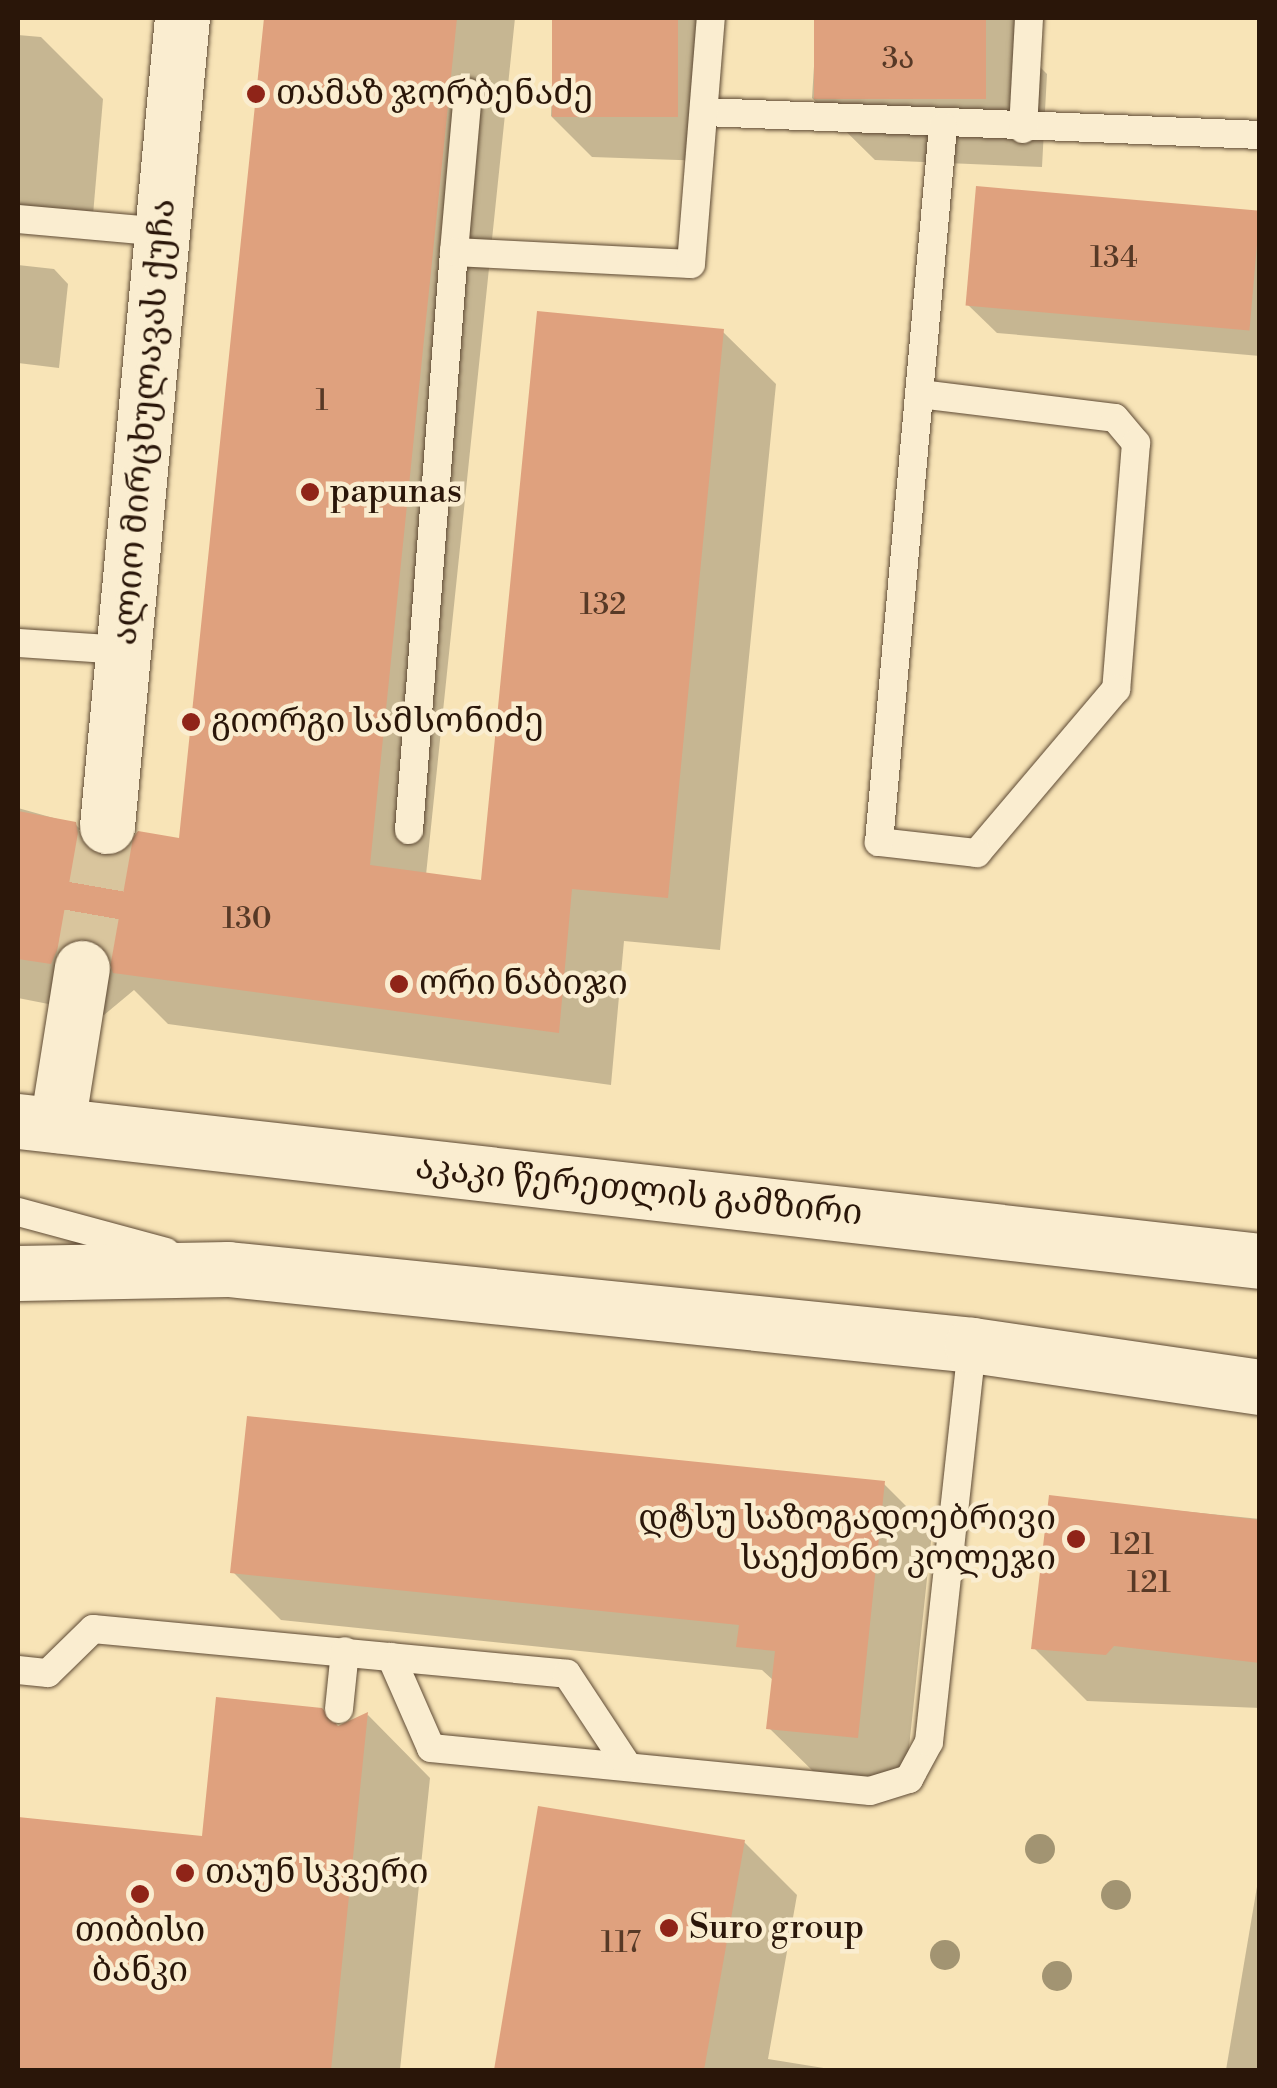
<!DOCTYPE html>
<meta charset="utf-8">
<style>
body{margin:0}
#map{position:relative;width:1277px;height:2088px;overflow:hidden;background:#f8e4b7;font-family:"Libre Bodoni","Noto Serif Georgian",serif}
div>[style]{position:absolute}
.shadow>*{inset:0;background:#0003}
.building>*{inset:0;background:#dfa17e;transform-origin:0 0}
.street-tunnel>*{height:55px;margin-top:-27.5px;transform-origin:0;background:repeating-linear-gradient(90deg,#d9c59d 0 55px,transparent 0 83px)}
.roads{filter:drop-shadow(0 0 2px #5e4a34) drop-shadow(0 0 2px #5e4a34)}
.lane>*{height:28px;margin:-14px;padding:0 14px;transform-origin:14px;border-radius:14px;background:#faedd0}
.street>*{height:55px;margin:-27.5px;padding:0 27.5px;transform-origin:27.5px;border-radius:27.5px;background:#faedd0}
.secondary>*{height:55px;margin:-27.5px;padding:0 27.5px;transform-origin:27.5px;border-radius:27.5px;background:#faedd0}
.trees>*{width:30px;height:30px;margin:-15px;border-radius:50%;background:#a29472}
.dots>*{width:28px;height:28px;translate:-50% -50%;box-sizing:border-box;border:5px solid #faedd0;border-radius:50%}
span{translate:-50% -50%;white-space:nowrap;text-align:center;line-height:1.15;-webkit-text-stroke:9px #faedd0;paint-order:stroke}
.number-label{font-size:30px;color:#573926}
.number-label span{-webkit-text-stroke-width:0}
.poi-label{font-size:35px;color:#2a1609}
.left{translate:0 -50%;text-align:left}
.right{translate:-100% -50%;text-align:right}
.street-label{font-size:35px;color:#2a1609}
.frame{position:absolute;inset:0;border:20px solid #2a1609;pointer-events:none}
</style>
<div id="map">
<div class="shadow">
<i style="clip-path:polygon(267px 18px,515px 18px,426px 875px,483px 883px,723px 332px,776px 384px,720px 950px,624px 941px,611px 1085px,168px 1024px,134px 990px,104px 1015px,18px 998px,18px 808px,75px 824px,109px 858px,182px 840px)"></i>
<i style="clip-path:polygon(554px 18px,721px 18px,707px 161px,592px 157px,551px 116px)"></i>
<i style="clip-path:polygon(817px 18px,1021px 18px,1019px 46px,1047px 74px,1042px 167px,875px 160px,812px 98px)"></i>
<i style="clip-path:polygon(18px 35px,41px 37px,103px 99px,91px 238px,18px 232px)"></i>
<i style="clip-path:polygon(1260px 213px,1260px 356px,997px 333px,967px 304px)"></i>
<i style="clip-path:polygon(18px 265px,54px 269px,68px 284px,59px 368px,18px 363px)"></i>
<i style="clip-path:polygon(884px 1484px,932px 1532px,905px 1785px,818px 1776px,769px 1728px,774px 1681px,762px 1670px,281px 1620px,233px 1572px)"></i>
<i style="clip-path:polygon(1052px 1498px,1260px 1519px,1260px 1708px,1087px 1701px,1034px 1648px)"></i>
<i style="clip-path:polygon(368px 1715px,430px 1778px,400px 2070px,18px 2070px,18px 1819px,204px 1838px)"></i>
<i style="clip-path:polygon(540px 1809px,744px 1842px,797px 1895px,768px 2059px,836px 2070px,496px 2070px)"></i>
<i style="clip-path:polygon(1260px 1869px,1260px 2070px,1226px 2070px)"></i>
</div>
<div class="building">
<i style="clip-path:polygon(264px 18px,457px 18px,370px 865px,481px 880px,537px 311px,724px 329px,668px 898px,572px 889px,559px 1033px,113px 973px,102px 944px,86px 937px,58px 948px,51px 964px,18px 959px,18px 811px,76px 822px,79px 840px,103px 857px,121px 854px,138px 831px,179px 838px)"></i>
<i style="left:552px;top:18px;width:126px;height:99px"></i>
<i style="left:814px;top:18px;width:172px;height:81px"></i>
<i style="left:976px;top:186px;width:285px;height:120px;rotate:5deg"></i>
<i style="clip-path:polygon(247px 1416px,885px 1481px,858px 1738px,766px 1729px,775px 1651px,736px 1647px,739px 1625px,230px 1573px)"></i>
<i style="clip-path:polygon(1049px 1495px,1260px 1520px,1260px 1663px,1114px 1646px,1106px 1655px,1031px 1649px)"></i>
<i style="clip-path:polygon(216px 1697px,322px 1708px,338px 1726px,368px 1712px,331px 2070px,18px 2070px,18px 1817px,202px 1836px)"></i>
<i style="clip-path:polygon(538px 1806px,745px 1840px,704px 2070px,494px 2070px)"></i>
</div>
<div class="street-tunnel">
<i style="left:82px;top:968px;width:144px;rotate:-80deg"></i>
</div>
<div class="roads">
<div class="lane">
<i style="left:705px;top:112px;width:555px;rotate:2.37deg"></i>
<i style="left:1023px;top:129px;width:111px;rotate:-86.9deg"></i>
<i style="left:18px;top:219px;width:146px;rotate:5.1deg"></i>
<i style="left:454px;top:252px;width:160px;rotate:-85deg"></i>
<i style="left:920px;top:394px;width:196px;rotate:7deg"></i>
<i style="left:1115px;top:418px;width:33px;rotate:50deg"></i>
<i style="left:1136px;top:443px;width:247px;rotate:94.6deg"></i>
<i style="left:1116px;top:689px;width:215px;rotate:130.3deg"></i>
<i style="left:977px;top:853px;width:99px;rotate:-173.6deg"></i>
<i style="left:879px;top:842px;width:718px;rotate:-84.89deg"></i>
<i style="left:18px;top:643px;width:106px;rotate:3.8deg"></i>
<i style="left:409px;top:830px;width:580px;rotate:-85.55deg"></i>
<i style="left:454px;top:252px;width:237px;rotate:2.9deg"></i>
<i style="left:691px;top:264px;width:247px;rotate:-85.4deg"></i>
<i style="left:18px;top:1212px;width:153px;rotate:15.1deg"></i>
<i style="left:391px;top:1657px;width:99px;rotate:66.3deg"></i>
<i style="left:431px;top:1748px;width:441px;rotate:5.6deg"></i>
<i style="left:870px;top:1791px;width:41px;rotate:-17.1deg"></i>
<i style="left:909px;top:1779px;width:42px;rotate:-61.6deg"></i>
<i style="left:929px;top:1742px;width:399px;rotate:-83.8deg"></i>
<i style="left:18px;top:1670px;width:30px;rotate:6deg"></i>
<i style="left:48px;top:1673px;width:63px;rotate:-44.4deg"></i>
<i style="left:93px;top:1629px;width:476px;rotate:5.4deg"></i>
<i style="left:567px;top:1674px;width:109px;rotate:56.6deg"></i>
<i style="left:339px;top:1709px;width:58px;rotate:-84.1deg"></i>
</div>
<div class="street">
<i style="left:107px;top:826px;width:811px;rotate:-84.7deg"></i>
<i style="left:57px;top:1125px;width:159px;rotate:-81deg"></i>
</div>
<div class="secondary">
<i style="left:18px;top:1121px;width:1250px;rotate:6.43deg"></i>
<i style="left:18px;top:1273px;width:210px;rotate:-1.1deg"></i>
<i style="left:228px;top:1269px;width:748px;rotate:5.83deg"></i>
<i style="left:972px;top:1345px;width:291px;rotate:8.3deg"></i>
</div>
</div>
<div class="trees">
<i style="left:1040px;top:1849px"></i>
<i style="left:1116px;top:1895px"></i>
<i style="left:945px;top:1955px"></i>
<i style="left:1057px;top:1976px"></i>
</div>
<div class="dots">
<i style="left:256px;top:94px;background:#8f2418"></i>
<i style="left:310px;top:492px;background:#8f2418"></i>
<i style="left:191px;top:722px;background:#8f2418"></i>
<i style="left:399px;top:984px;background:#8f2418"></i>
<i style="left:1076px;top:1539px;background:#8f2418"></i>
<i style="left:185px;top:1873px;background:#8f2418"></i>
<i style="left:140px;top:1894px;background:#8f2418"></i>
<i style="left:669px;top:1928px;background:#8f2418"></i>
</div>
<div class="number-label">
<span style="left:898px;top:59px">3ა</span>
<span style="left:1114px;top:258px">134</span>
<span style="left:322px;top:401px">1</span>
<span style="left:603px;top:605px">132</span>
<span style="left:247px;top:919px">130</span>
<span style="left:1132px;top:1545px">121</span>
<span style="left:1149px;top:1583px">121</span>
<span style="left:621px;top:1943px">117</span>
</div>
<div class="poi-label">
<span class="left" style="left:276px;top:94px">თამაზ ჯორბენაძე</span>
<span class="left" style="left:330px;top:492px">papunas</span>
<span class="left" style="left:211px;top:722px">გიორგი სამსონიძე</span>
<span class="left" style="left:419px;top:984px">ორი ნაბიჯი</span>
<span class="right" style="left:1056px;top:1539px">დტსუ საზოგადოებრივი<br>საექთნო კოლეჯი</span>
<span class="left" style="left:205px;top:1873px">თაუნ სკვერი</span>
<span class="left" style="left:689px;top:1928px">Suro group</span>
<span style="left:140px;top:1951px">თიბისი<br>ბანკი</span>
</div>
<div class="street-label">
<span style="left:145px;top:422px;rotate:-85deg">ალიო მირცხულავას ქუჩა</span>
<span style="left:639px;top:1191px;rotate:6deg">აკაკი წერეთლის გამზირი</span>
</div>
<div class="frame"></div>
</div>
